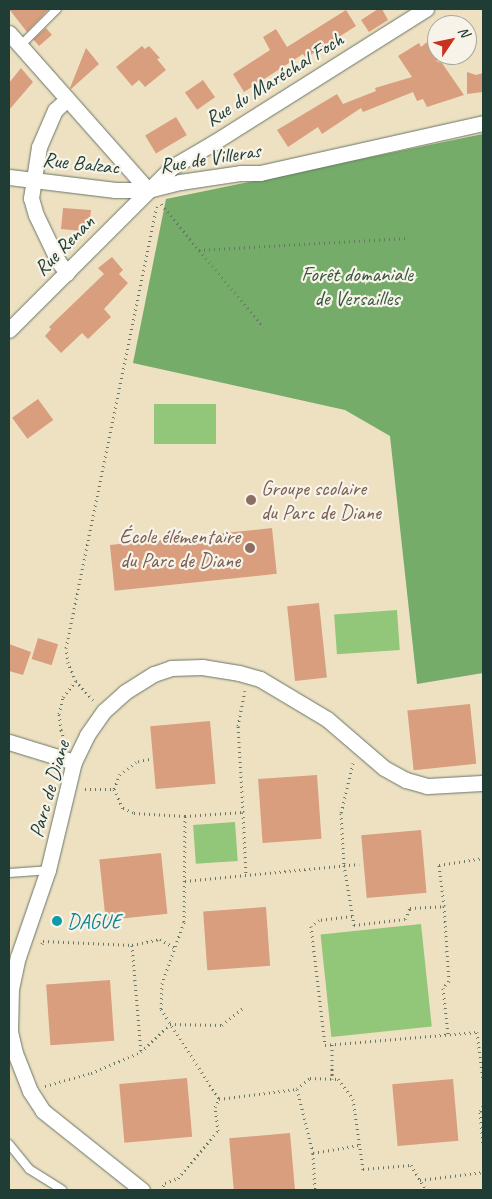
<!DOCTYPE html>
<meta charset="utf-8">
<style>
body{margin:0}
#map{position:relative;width:492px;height:1199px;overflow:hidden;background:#eee1c2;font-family:Caveat,sans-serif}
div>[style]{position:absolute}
.green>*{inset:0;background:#92c779;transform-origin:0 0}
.forest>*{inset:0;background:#75ac69}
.building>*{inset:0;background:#d89e7d;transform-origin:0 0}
.path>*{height:3px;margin-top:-1.5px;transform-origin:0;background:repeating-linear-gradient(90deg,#677666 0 1px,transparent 0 5px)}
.roads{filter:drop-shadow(0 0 1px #677666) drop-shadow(0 0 1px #677666)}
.service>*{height:8px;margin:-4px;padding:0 4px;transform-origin:4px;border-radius:4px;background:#fff}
.minor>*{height:15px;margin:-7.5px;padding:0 7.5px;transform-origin:7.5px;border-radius:7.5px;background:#fff}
.dots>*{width:14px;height:14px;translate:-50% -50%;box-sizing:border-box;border:2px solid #f7f3e8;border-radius:50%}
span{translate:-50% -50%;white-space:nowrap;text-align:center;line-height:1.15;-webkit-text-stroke:4.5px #f7f3e8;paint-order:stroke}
.street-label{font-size:21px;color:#1f3d34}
.park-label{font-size:21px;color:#365942}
.education-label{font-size:21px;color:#785e54}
.left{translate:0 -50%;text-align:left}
.right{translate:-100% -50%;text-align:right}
.culture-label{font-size:21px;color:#0d838f}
.frame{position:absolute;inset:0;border:10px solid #1f3d34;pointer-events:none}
.north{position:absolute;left:427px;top:15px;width:50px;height:50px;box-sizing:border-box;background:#f7f3e8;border:1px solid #a1aaa0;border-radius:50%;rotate:56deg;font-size:14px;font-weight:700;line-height:20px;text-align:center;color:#1f3d34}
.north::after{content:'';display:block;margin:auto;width:18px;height:22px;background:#c8321e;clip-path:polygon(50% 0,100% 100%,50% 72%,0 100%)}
</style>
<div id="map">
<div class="green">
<i style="left:154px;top:404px;width:62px;height:40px"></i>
<i style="left:397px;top:610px;width:40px;height:63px;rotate:86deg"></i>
<i style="left:235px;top:822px;width:39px;height:42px;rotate:86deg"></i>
<i style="left:421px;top:924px;width:103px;height:101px;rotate:84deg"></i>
</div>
<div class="forest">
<i style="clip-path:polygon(483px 134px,483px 673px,417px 684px,390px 436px,345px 410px,133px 363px,166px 199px)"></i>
</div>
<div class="building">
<i style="clip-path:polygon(9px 9px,49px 9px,27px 32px)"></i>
<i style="clip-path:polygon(378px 9px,382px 9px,388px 20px,369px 32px,361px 20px)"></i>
<i style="clip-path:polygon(346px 10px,356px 26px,306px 58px,303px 54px,244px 92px,233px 74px,270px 50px,263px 37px,276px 29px,287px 47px)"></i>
<i style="left:46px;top:28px;width:9px;height:17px;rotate:49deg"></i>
<i style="clip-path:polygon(427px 42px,439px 59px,436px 61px,442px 63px,464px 95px,427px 107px,423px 99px,417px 101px,413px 92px,363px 112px,361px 108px,322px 134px,318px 127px,288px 147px,277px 130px,337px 94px,343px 104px,376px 91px,375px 88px,412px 77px,398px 56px,419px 43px,421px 47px)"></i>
<i style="clip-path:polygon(142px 46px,145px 49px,149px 46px,160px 58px,157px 59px,166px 70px,145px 87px,139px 80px,132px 86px,116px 67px)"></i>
<i style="clip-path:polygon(86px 48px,99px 64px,71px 89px,70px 88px)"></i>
<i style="clip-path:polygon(21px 68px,33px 82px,9px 110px,9px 83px)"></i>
<i style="clip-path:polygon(467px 72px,476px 75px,483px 73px,483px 92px,467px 94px)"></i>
<i style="left:203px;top:80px;width:21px;height:22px;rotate:55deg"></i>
<i style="left:176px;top:117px;width:21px;height:36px;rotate:59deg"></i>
<i style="clip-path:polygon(63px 208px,91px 210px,89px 226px,83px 225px,82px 231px,61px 229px)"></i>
<i style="clip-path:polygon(112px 257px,123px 270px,119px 274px,128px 283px,104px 309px,111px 317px,88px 339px,82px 333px,61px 353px,45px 336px,51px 329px,49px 327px,104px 274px,98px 268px)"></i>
<i style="left:38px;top:399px;width:26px;height:32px;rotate:54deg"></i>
<i style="left:272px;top:528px;width:46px;height:163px;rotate:84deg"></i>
<i style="left:319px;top:603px;width:75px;height:32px;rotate:84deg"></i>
<i style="left:38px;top:638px;width:21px;height:22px;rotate:17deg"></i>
<i style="clip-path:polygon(9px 644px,31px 652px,23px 675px,9px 671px)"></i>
<i style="left:470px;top:704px;width:60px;height:63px;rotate:84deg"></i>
<i style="left:210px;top:721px;width:63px;height:60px;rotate:85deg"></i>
<i style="left:317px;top:775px;width:64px;height:59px;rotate:86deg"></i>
<i style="left:421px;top:830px;width:63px;height:60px;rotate:85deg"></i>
<i style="left:161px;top:853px;width:61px;height:62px;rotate:84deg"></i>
<i style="left:266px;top:907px;width:59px;height:63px;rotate:86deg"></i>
<i style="left:110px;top:980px;width:61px;height:64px;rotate:86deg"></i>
<i style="left:187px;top:1078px;width:59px;height:68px;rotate:85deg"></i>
<i style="left:453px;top:1079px;width:62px;height:61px;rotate:85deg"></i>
<i style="left:290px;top:1133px;width:57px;height:61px;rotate:85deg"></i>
</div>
<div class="path">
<i style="left:161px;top:204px;width:160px;rotate:50.3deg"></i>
<i style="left:199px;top:250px;width:209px;rotate:-3.3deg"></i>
<i style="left:93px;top:700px;width:25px;rotate:-132deg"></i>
<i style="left:76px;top:681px;width:20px;rotate:-114deg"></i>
<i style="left:68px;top:663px;width:15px;rotate:-98deg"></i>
<i style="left:66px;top:648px;width:451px;rotate:-78.4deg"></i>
<i style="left:65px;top:740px;width:11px;rotate:-112deg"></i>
<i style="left:61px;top:730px;width:16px;rotate:-97deg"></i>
<i style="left:59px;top:714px;width:17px;rotate:-77deg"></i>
<i style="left:63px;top:697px;width:21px;rotate:-51deg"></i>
<i style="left:149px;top:759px;width:13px;rotate:167deg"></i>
<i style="left:136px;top:762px;width:20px;rotate:143deg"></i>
<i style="left:120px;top:774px;width:16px;rotate:112deg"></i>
<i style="left:114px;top:789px;width:21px;rotate:65deg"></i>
<i style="left:123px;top:808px;width:12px;rotate:24deg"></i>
<i style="left:134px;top:813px;width:51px;rotate:3.4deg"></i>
<i style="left:185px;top:816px;width:106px;rotate:90.5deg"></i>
<i style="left:184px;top:922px;width:65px;rotate:109.8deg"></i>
<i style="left:162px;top:983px;width:26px;rotate:92deg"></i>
<i style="left:161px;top:1009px;width:107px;rotate:57.2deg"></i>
<i style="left:219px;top:1099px;width:79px;rotate:-7.3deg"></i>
<i style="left:297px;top:1089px;width:66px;rotate:76deg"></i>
<i style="left:313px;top:1153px;width:37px;rotate:87deg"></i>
<i style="left:353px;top:763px;width:51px;rotate:103.5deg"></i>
<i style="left:341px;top:813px;width:52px;rotate:86.7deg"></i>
<i style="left:344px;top:865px;width:61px;rotate:80.5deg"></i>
<i style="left:354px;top:925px;width:51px;rotate:-6.7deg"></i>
<i style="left:405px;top:919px;width:12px;rotate:-66deg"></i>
<i style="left:410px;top:908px;width:34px;rotate:-3deg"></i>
<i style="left:444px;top:906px;width:75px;rotate:86.2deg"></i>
<i style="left:449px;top:981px;width:9px;rotate:131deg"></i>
<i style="left:443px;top:988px;width:46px;rotate:83.8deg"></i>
<i style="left:85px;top:789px;width:29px"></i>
<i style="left:243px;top:812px;width:86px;rotate:-93.3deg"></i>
<i style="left:238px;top:726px;width:36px;rotate:-79deg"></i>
<i style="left:185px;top:816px;width:58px;rotate:-3.9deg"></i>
<i style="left:243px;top:812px;width:63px;rotate:87.3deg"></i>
<i style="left:185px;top:881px;width:175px;rotate:-5.6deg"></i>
<i style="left:444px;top:906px;width:41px;rotate:-97deg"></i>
<i style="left:439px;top:865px;width:45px;rotate:-9deg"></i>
<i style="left:352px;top:916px;width:33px;rotate:173deg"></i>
<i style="left:319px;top:920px;width:10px;rotate:143deg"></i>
<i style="left:311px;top:926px;width:120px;rotate:83.3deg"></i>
<i style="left:325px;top:1045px;width:153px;rotate:-4.9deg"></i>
<i style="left:477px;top:1032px;width:48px;rotate:82.9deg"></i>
<i style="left:42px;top:944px;width:3px;rotate:-72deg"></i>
<i style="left:43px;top:941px;width:89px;rotate:2.6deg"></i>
<i style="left:132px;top:945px;width:107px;rotate:85.2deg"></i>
<i style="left:132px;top:945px;width:29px;rotate:-12deg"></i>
<i style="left:160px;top:939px;width:17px;rotate:31deg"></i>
<i style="left:332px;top:1044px;width:35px;rotate:90deg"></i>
<i style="left:45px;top:1086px;width:48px;rotate:-15.8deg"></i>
<i style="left:91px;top:1073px;width:54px;rotate:-22.8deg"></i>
<i style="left:141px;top:1052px;width:40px;rotate:-44deg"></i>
<i style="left:170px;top:1024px;width:52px;rotate:1.1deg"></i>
<i style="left:222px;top:1025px;width:26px;rotate:-39deg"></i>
<i style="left:297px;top:1089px;width:17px;rotate:-40deg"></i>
<i style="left:310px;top:1078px;width:28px;rotate:2deg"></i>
<i style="left:338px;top:1079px;width:25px;rotate:53deg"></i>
<i style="left:353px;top:1099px;width:71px;rotate:81.9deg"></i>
<i style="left:363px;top:1169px;width:48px;rotate:-4.8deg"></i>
<i style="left:411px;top:1165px;width:29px;rotate:59deg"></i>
<i style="left:483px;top:1106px;width:7px;rotate:117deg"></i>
<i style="left:480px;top:1112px;width:32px;rotate:85deg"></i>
<i style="left:313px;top:1153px;width:47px;rotate:-9.9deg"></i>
<i style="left:420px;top:1180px;width:64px;rotate:-7.2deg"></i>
<i style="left:160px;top:1190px;width:9px;rotate:-54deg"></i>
<i style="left:165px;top:1183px;width:14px;rotate:-21deg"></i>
<i style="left:178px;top:1178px;width:62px;rotate:-49.6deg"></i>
<i style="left:218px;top:1131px;width:24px;rotate:-97deg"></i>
<i style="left:215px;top:1107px;width:9px;rotate:-63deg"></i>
</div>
<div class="roads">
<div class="service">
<i style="left:20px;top:46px;width:52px;rotate:-45deg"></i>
<i style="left:9px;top:873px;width:39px;rotate:-4deg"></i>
<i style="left:9px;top:1144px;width:32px;rotate:51deg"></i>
<i style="left:29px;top:1169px;width:39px;rotate:32deg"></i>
</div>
<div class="minor">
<i style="left:9px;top:33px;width:210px;rotate:48.5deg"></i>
<i style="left:67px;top:99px;width:16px;rotate:137deg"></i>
<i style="left:55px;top:110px;width:40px;rotate:113.4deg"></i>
<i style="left:39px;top:147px;width:52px;rotate:98.9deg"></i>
<i style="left:31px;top:198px;width:18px;rotate:74deg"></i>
<i style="left:36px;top:215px;width:51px;rotate:64.4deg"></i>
<i style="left:58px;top:261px;width:15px;rotate:53deg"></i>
<i style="left:9px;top:177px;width:107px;rotate:7deg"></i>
<i style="left:115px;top:190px;width:33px"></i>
<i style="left:148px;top:190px;width:33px;rotate:-14deg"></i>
<i style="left:180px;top:182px;width:62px;rotate:-8.4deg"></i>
<i style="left:241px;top:173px;width:19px"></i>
<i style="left:260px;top:173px;width:229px;rotate:-12.6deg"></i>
<i style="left:9px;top:330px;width:231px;rotate:-45deg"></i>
<i style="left:172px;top:167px;width:48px;rotate:-30.3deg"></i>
<i style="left:213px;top:143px;width:252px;rotate:-32.2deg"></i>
<i style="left:9px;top:742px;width:68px;rotate:17.1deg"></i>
<i style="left:142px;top:1190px;width:127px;rotate:-141.4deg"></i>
<i style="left:43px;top:1111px;width:24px;rotate:-123deg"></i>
<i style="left:30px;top:1091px;width:41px;rotate:-111.5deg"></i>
<i style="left:15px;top:1053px;width:22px;rotate:-103deg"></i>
<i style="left:10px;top:1032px;width:43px;rotate:-88.7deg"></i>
<i style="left:11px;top:989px;width:33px;rotate:-78deg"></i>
<i style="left:18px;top:957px;width:92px;rotate:-71deg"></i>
<i style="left:48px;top:870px;width:111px;rotate:-76.5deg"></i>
<i style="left:74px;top:762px;width:30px;rotate:-64deg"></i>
<i style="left:87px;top:735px;width:29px;rotate:-55deg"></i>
<i style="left:104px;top:711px;width:28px;rotate:-42deg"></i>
<i style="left:125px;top:692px;width:34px;rotate:-32deg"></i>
<i style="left:154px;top:674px;width:18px;rotate:-19deg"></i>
<i style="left:171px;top:668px;width:31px;rotate:-2deg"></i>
<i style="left:202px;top:667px;width:37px;rotate:9deg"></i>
<i style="left:239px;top:673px;width:22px;rotate:16deg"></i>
<i style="left:260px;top:679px;width:78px;rotate:30.8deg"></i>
<i style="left:327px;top:719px;width:75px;rotate:40.7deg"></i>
<i style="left:384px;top:768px;width:25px;rotate:29deg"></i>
<i style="left:406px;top:780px;width:22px;rotate:16deg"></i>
<i style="left:427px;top:786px;width:56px;rotate:-3.1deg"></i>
</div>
</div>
<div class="dots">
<i style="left:251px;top:500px;background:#8d6e63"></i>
<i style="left:250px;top:548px;background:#8d6e63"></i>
<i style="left:57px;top:921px;background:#0f9aa8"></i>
</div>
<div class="street-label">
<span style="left:274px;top:79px;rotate:-32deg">Rue du Maréchal Foch</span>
<span style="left:210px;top:158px;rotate:-9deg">Rue de Villeras</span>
<span style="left:81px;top:163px;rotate:6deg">Rue Balzac</span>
<span style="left:64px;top:245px;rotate:-45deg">Rue Renan</span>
<span style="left:49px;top:789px;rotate:-74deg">Parc de Diane</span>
</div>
<div class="park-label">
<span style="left:357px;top:286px">Forêt domaniale<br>de Versailles</span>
</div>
<div class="education-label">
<span class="left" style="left:261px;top:500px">Groupe scolaire<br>du Parc de Diane</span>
<span class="right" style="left:240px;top:548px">École élémentaire<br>du Parc de Diane</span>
</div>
<div class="culture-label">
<span class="left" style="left:67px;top:921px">DAGUE</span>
</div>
<div class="frame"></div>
<div class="north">N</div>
</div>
